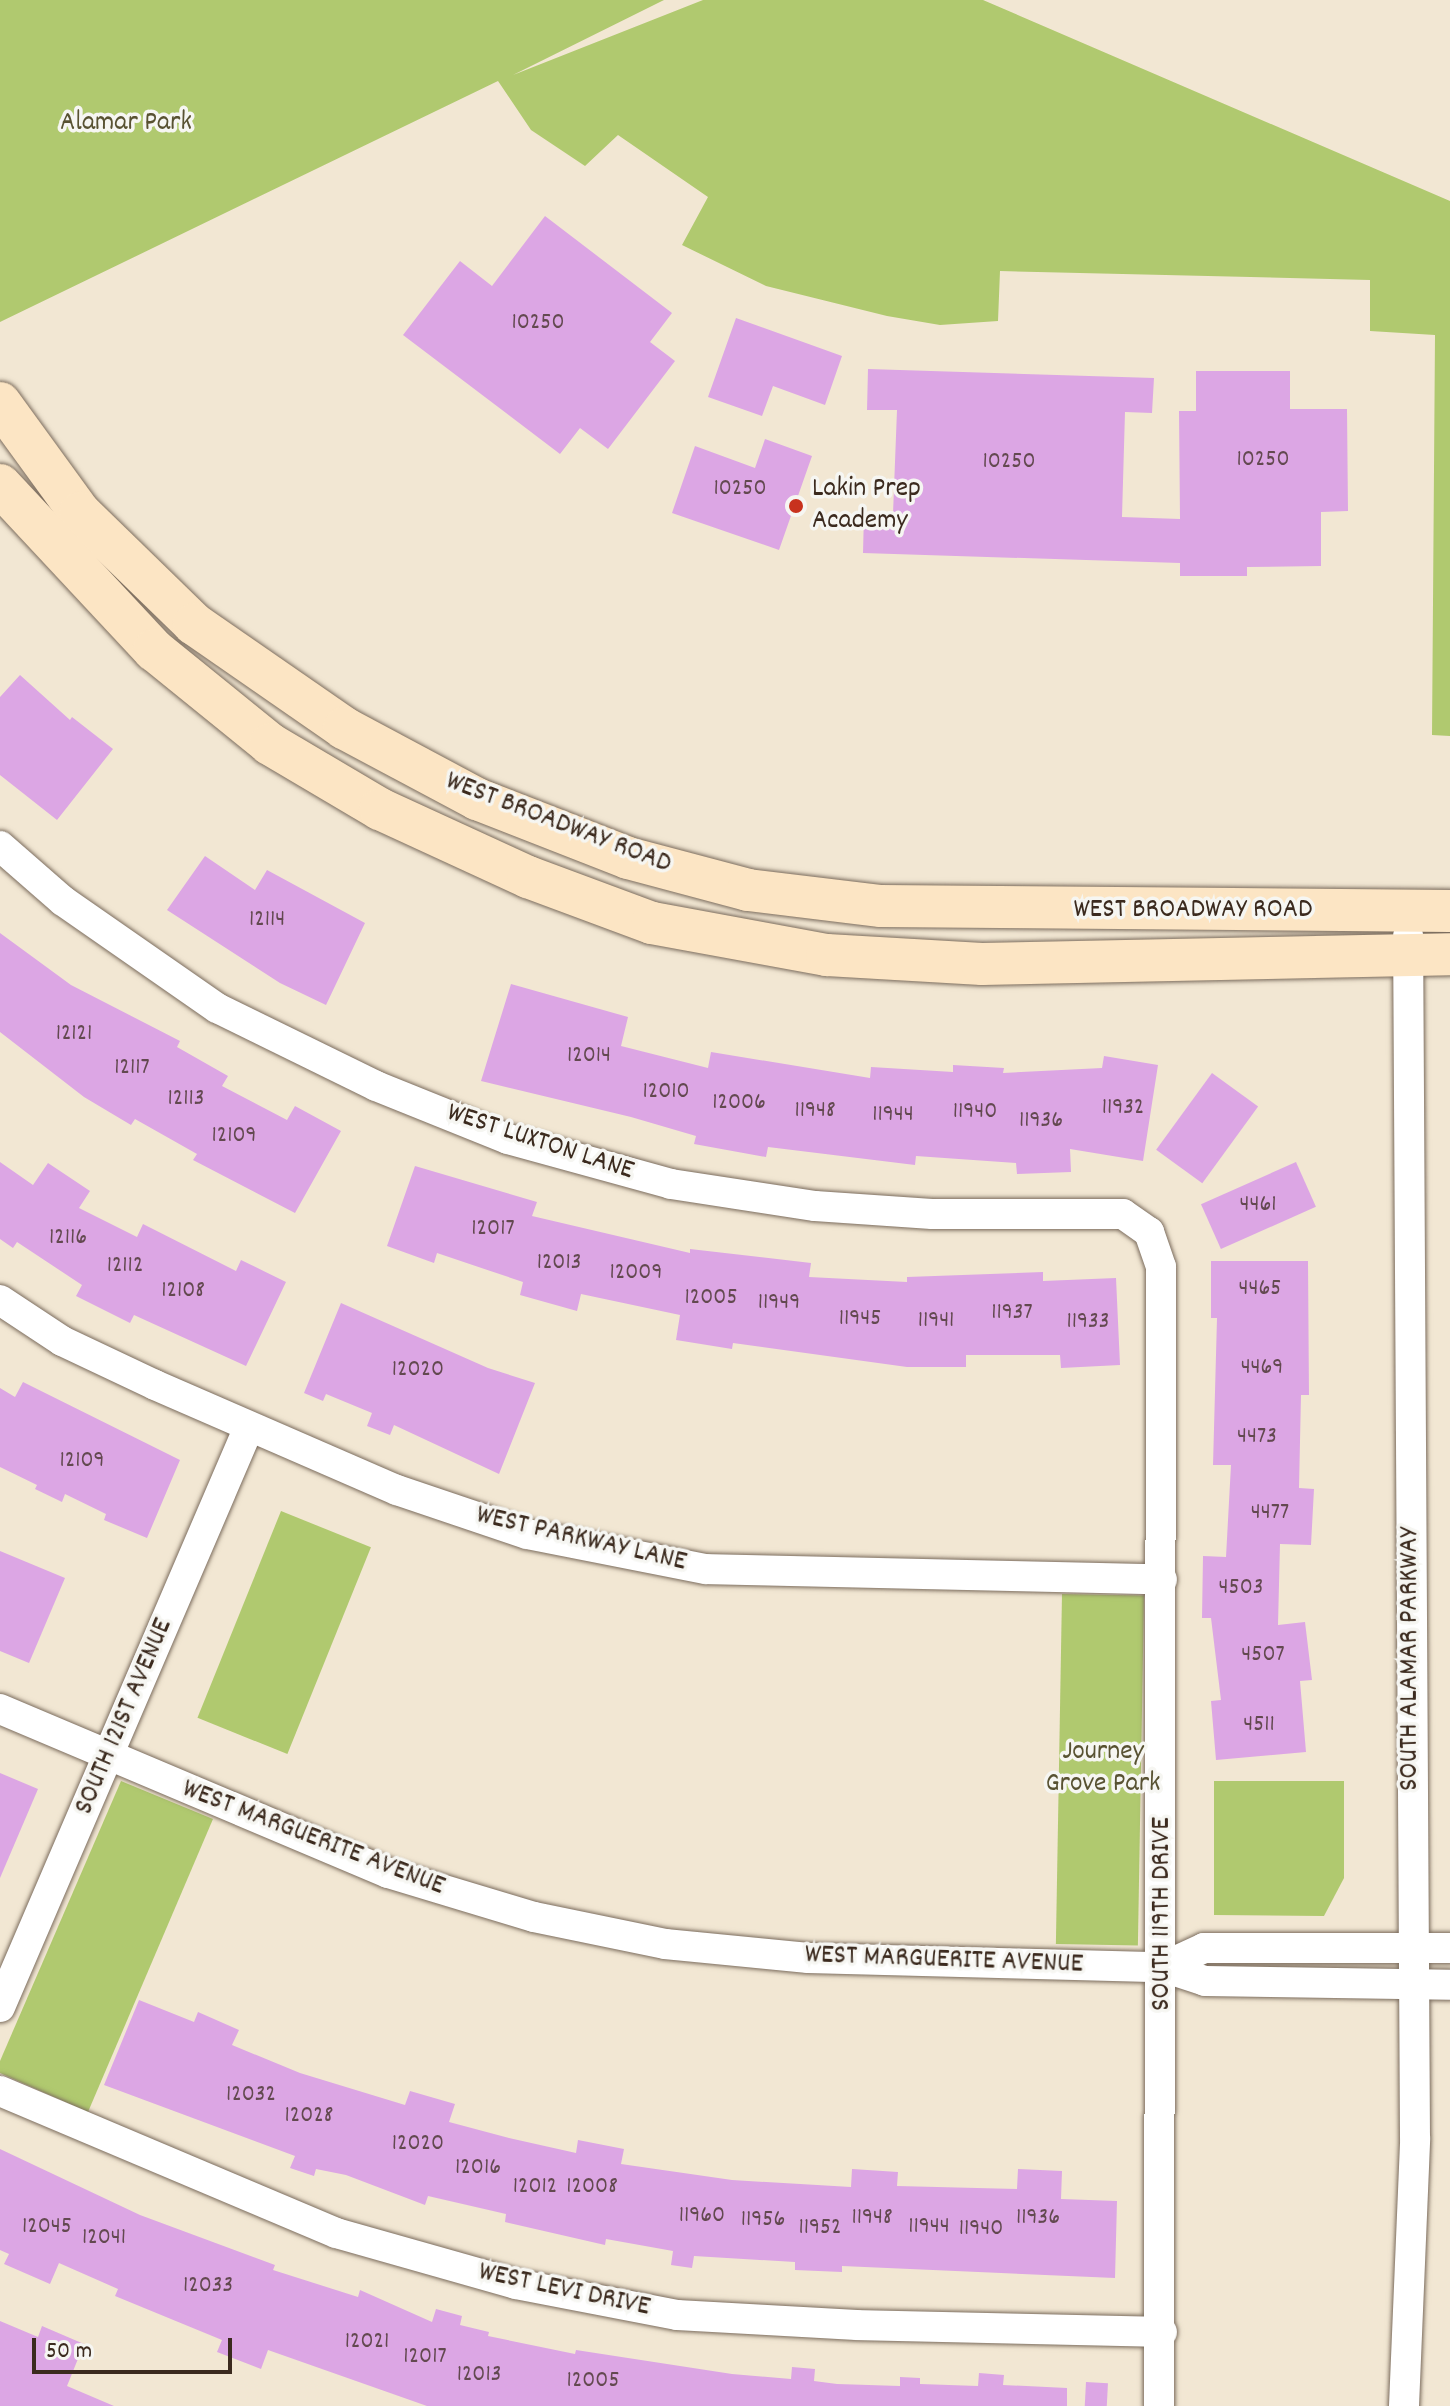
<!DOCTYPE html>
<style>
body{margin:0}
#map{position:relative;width:1450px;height:2406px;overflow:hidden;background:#f2e7d3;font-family:Dekko,sans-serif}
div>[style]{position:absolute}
.green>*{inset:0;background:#b0c96f;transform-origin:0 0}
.building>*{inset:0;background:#dca6e4;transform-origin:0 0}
.roads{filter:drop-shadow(0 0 2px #7b6c5d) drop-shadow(0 0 2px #7b6c5d)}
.street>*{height:30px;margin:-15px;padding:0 15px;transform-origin:15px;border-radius:15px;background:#fff}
.secondary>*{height:42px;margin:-21px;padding:0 21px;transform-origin:21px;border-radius:21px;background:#fce5c4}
.dots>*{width:22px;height:22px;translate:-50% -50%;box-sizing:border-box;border:4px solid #f6f6f2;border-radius:50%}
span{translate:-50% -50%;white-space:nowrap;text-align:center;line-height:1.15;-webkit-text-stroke:7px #f6f6f2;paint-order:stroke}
.number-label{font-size:24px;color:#634950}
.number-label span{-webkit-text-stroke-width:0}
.park-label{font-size:28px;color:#585232}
.poi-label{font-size:28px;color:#3b2a1e}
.left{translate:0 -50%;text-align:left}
.street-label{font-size:28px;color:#3b2a1e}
.scale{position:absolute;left:32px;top:2338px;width:200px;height:36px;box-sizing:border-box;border:4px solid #3b2a1e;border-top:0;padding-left:10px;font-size:24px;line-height:28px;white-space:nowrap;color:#3b2a1e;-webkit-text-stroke:6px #f6f6f2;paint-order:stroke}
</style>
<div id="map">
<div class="green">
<i style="clip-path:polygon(0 0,664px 0,513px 75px,703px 0,983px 0,1450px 201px,1450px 736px,1432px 735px,1435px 335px,1370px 331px,1370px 280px,1000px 271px,998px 321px,940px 325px,887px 316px,766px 286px,682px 245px,708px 197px,618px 135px,585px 166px,531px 130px,498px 81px,0 322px)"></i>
<i style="left:281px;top:1511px;width:97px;height:223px;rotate:22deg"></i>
<i style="left:1062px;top:1594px;width:82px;height:350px;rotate:1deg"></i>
<i style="clip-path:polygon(121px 1781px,213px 1819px,88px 2112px,0 2073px,0 2061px)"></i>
<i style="clip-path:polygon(1214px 1781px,1344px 1781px,1344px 1878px,1324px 1916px,1214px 1915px)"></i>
</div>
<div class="building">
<i style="clip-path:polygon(545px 216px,672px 313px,650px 342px,675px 361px,608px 449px,580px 428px,560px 454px,403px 335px,460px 261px,492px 286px)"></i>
<i style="clip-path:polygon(736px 318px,842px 356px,825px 405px,773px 386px,762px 416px,708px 397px)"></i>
<i style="clip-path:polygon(868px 369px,1154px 378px,1152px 413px,1125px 412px,1122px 517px,1180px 519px,1179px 411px,1196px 411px,1196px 371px,1290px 371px,1290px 409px,1347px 409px,1348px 511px,1321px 512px,1321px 566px,1247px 567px,1247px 576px,1180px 576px,1180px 563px,863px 553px,864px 513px,893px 514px,897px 410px,867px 410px)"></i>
<i style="clip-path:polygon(765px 439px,812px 456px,779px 550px,672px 513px,695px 446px,755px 468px)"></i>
<i style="clip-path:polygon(20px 675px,70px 720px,72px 717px,113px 749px,57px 820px,0 775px,0 697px)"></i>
<i style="clip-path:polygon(205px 856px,255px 890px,267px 870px,365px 923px,326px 1005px,280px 983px,167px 910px)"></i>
<i style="clip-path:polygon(0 933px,71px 985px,180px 1041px,177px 1047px,228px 1076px,222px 1086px,287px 1120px,295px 1106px,341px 1131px,295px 1213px,193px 1160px,197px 1154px,135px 1119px,131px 1125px,84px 1097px,0 1032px)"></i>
<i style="clip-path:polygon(511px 984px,628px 1017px,621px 1046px,708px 1068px,711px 1052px,870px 1078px,871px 1067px,953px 1072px,953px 1065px,1004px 1068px,1003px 1073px,1102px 1068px,1104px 1056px,1158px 1065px,1143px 1161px,1070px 1149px,1071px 1172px,1017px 1174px,1016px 1163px,916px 1156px,915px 1165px,768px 1147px,766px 1157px,694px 1144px,696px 1136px,631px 1117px,481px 1081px)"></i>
<i style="left:1212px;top:1073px;width:57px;height:95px;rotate:36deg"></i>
<i style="clip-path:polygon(0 1162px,33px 1185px,48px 1163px,90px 1191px,79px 1208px,137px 1237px,143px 1224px,236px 1271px,241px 1260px,286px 1282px,246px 1366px,134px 1315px,130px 1323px,76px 1296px,82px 1285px,17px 1242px,13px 1248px,0 1239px)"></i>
<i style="left:1296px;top:1162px;width:49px;height:104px;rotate:66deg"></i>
<i style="clip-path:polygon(415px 1166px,537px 1202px,532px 1216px,690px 1253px,690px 1249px,811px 1263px,809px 1277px,907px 1282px,907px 1277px,1043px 1272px,1043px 1281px,1116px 1278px,1120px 1365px,1061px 1368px,1060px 1355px,966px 1355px,966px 1367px,907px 1367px,733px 1343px,732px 1349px,676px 1340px,680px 1315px,581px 1294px,577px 1311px,520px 1295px,523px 1282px,437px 1253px,434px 1263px,387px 1246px)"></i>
<i style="clip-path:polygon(1211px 1261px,1308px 1261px,1309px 1395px,1301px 1395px,1299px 1488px,1314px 1489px,1311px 1545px,1280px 1544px,1278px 1625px,1305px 1622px,1312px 1680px,1300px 1681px,1306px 1752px,1216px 1760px,1211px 1701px,1221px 1700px,1211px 1618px,1202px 1618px,1203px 1556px,1226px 1557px,1231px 1465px,1213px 1465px,1217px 1318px,1211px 1318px)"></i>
<i style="clip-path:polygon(341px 1303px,488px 1368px,535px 1383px,499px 1474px,394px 1425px,390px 1435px,367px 1426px,372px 1413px,326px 1394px,323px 1401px,304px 1393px)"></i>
<i style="clip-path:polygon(23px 1382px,180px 1460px,147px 1538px,104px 1520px,106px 1514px,65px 1494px,62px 1502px,35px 1489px,37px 1485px,0 1467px,0 1388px,15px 1397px)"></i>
<i style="clip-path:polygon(0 1551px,65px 1578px,29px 1663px,0 1651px)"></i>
<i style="clip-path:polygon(0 1773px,38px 1789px,0 1878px)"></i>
<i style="clip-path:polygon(139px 2000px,194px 2022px,198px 2012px,239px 2030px,232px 2045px,300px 2073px,405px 2105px,410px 2091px,455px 2104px,449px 2122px,509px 2138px,576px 2153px,578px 2140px,624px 2149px,621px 2164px,732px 2180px,851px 2187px,852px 2169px,898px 2172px,897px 2186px,1017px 2189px,1018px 2169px,1062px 2171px,1061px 2199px,1117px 2201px,1115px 2278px,842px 2266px,842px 2272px,795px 2270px,795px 2262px,694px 2256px,692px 2268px,671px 2265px,673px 2251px,606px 2239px,605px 2245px,505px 2222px,506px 2214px,428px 2196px,425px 2205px,346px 2175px,316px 2169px,314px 2176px,290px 2168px,295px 2156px,104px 2085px)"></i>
<i style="clip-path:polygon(0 2149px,140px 2215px,275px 2265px,273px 2270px,358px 2297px,360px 2290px,432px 2322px,436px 2309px,462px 2316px,460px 2325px,489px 2332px,488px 2336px,575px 2354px,576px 2350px,732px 2374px,791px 2379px,792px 2367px,815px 2369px,814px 2381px,837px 2384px,900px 2386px,900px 2377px,920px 2378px,920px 2384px,978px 2386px,979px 2373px,1004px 2375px,1003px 2385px,1067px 2388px,1067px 2406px,427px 2406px,268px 2350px,261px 2369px,217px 2352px,222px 2340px,115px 2296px,118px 2289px,59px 2263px,50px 2284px,4px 2264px,9px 2254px,0 2250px)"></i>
<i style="clip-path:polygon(0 2321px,38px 2337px,42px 2326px,84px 2344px,67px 2386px,114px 2406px,0 2406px)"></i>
<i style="left:1086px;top:2382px;width:22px;height:24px;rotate:3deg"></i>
</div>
<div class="roads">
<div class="street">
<i style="left:0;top:846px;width:84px;rotate:41.1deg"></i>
<i style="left:63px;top:901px;width:188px;rotate:34.8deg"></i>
<i style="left:217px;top:1008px;width:177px;rotate:26.1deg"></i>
<i style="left:376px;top:1086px;width:142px;rotate:21.9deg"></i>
<i style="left:508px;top:1139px;width:169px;rotate:15.4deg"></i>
<i style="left:671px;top:1184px;width:146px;rotate:8.7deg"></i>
<i style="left:815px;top:1206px;width:117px;rotate:3.9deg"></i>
<i style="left:932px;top:1214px;width:191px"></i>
<i style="left:1123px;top:1214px;width:32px;rotate:35deg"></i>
<i style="left:1149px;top:1232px;width:37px;rotate:71deg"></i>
<i style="left:1161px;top:1267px;width:1139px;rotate:90.1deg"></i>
<i style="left:0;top:1300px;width:74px;rotate:33.5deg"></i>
<i style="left:62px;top:1341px;width:103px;rotate:25.3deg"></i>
<i style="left:155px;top:1385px;width:264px;rotate:23.5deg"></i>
<i style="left:397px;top:1490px;width:137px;rotate:18.7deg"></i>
<i style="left:527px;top:1534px;width:182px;rotate:11.1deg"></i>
<i style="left:706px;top:1569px;width:456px;rotate:1.3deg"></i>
<i style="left:0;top:1709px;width:421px;rotate:22.9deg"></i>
<i style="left:388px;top:1873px;width:152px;rotate:16.8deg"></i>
<i style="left:534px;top:1917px;width:134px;rotate:11.6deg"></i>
<i style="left:665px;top:1944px;width:144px;rotate:5.6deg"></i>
<i style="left:808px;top:1958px;width:355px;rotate:1.5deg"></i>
<i style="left:1163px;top:1967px;width:44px;rotate:18.4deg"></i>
<i style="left:1205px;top:1981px;width:245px;rotate:0.9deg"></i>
<i style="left:1163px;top:1967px;width:45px;rotate:-24.9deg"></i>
<i style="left:1204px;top:1948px;width:246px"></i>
<i style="left:0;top:2007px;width:631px;rotate:-66.77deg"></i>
<i style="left:0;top:2091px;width:365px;rotate:22.9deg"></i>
<i style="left:336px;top:2233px;width:187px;rotate:15.8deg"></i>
<i style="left:516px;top:2284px;width:164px;rotate:10.9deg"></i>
<i style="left:677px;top:2315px;width:180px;rotate:3.2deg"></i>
<i style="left:857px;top:2325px;width:305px;rotate:1.3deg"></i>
<i style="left:1404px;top:2406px;width:268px;rotate:-87.6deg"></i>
<i style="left:1415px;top:2138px;width:1202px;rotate:-90.33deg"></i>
</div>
<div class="secondary">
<i style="left:0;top:403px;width:136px;rotate:54deg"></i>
<i style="left:80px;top:513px;width:159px;rotate:44.2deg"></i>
<i style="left:194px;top:624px;width:183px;rotate:34.7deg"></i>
<i style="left:344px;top:728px;width:151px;rotate:28.1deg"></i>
<i style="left:477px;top:799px;width:162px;rotate:21.3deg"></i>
<i style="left:628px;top:858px;width:124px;rotate:14.9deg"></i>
<i style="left:748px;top:890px;width:134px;rotate:6.9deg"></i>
<i style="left:881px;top:906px;width:569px;rotate:0.5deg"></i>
<i style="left:0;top:485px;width:226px;rotate:47deg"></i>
<i style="left:154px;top:650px;width:149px;rotate:39deg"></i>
<i style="left:270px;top:744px;width:128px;rotate:30.6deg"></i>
<i style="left:380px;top:809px;width:163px;rotate:24.7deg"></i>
<i style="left:528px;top:877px;width:132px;rotate:20.4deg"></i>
<i style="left:652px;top:923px;width:178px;rotate:10.4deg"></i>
<i style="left:827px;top:955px;width:155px;rotate:3.3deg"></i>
<i style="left:982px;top:964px;width:468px;rotate:-1.2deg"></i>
</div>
</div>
<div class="dots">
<i style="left:796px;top:506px;background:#c8321e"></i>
</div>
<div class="number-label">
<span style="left:538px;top:324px">10250</span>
<span style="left:1263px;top:461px">10250</span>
<span style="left:1009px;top:463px">10250</span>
<span style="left:740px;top:490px">10250</span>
<span style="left:267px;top:921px">12114</span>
<span style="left:74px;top:1035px">12121</span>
<span style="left:589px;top:1057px">12014</span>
<span style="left:132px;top:1069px">12117</span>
<span style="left:666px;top:1093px">12010</span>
<span style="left:186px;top:1100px">12113</span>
<span style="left:739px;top:1104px">12006</span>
<span style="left:1123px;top:1109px">11932</span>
<span style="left:815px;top:1112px">11948</span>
<span style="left:975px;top:1113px">11940</span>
<span style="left:893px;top:1116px">11944</span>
<span style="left:1041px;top:1122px">11936</span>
<span style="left:234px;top:1137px">12109</span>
<span style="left:1258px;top:1206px">4461</span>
<span style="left:493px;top:1230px">12017</span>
<span style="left:68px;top:1239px">12116</span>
<span style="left:559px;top:1264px">12013</span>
<span style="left:125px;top:1267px">12112</span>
<span style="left:636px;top:1274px">12009</span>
<span style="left:1260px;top:1290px">4465</span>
<span style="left:183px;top:1292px">12108</span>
<span style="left:711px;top:1299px">12005</span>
<span style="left:779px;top:1304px">11949</span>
<span style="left:1012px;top:1314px">11937</span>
<span style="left:860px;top:1320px">11945</span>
<span style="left:936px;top:1322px">11941</span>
<span style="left:1088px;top:1323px">11933</span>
<span style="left:1262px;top:1369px">4469</span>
<span style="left:418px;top:1371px">12020</span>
<span style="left:1257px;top:1438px">4473</span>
<span style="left:82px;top:1462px">12109</span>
<span style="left:1270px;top:1514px">4477</span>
<span style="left:1241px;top:1589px">4503</span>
<span style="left:1263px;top:1656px">4507</span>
<span style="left:1259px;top:1726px">4511</span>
<span style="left:251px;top:2096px">12032</span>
<span style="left:309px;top:2117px">12028</span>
<span style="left:418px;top:2145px">12020</span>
<span style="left:478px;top:2169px">12016</span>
<span style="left:535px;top:2188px">12012</span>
<span style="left:592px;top:2188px">12008</span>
<span style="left:702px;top:2217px">11960</span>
<span style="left:872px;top:2219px">11948</span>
<span style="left:1038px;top:2219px">11936</span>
<span style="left:763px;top:2221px">11956</span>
<span style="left:47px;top:2228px">12045</span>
<span style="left:929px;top:2228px">11944</span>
<span style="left:820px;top:2229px">11952</span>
<span style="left:981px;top:2230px">11940</span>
<span style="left:104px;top:2239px">12041</span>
<span style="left:208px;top:2287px">12033</span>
<span style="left:367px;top:2343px">12021</span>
<span style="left:425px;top:2358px">12017</span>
<span style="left:479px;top:2376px">12013</span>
<span style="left:593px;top:2382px">12005</span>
</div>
<div class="park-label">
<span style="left:126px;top:124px">Alamar Park</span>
<span style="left:1103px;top:1769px">Journey<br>Grove Park</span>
</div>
<div class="poi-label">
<span class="left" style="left:812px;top:506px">Lakin Prep<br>Academy</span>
</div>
<div class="street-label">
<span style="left:558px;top:824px;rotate:21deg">WEST BROADWAY ROAD</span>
<span style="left:1193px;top:911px">WEST BROADWAY ROAD</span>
<span style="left:540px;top:1143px;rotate:18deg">WEST LUXTON LANE</span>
<span style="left:581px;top:1540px;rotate:13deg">WEST PARKWAY LANE</span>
<span style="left:1411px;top:1659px;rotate:-90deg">SOUTH ALAMAR PARKWAY</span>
<span style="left:125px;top:1717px;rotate:-67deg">SOUTH 121ST AVENUE</span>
<span style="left:313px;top:1839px;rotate:21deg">WEST MARGUERITE AVENUE</span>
<span style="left:1163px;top:1914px;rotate:-90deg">SOUTH 119TH DRIVE</span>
<span style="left:944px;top:1961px;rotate:2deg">WEST MARGUERITE AVENUE</span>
<span style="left:564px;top:2291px;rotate:12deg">WEST LEVI DRIVE</span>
</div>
<div class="scale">50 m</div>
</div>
